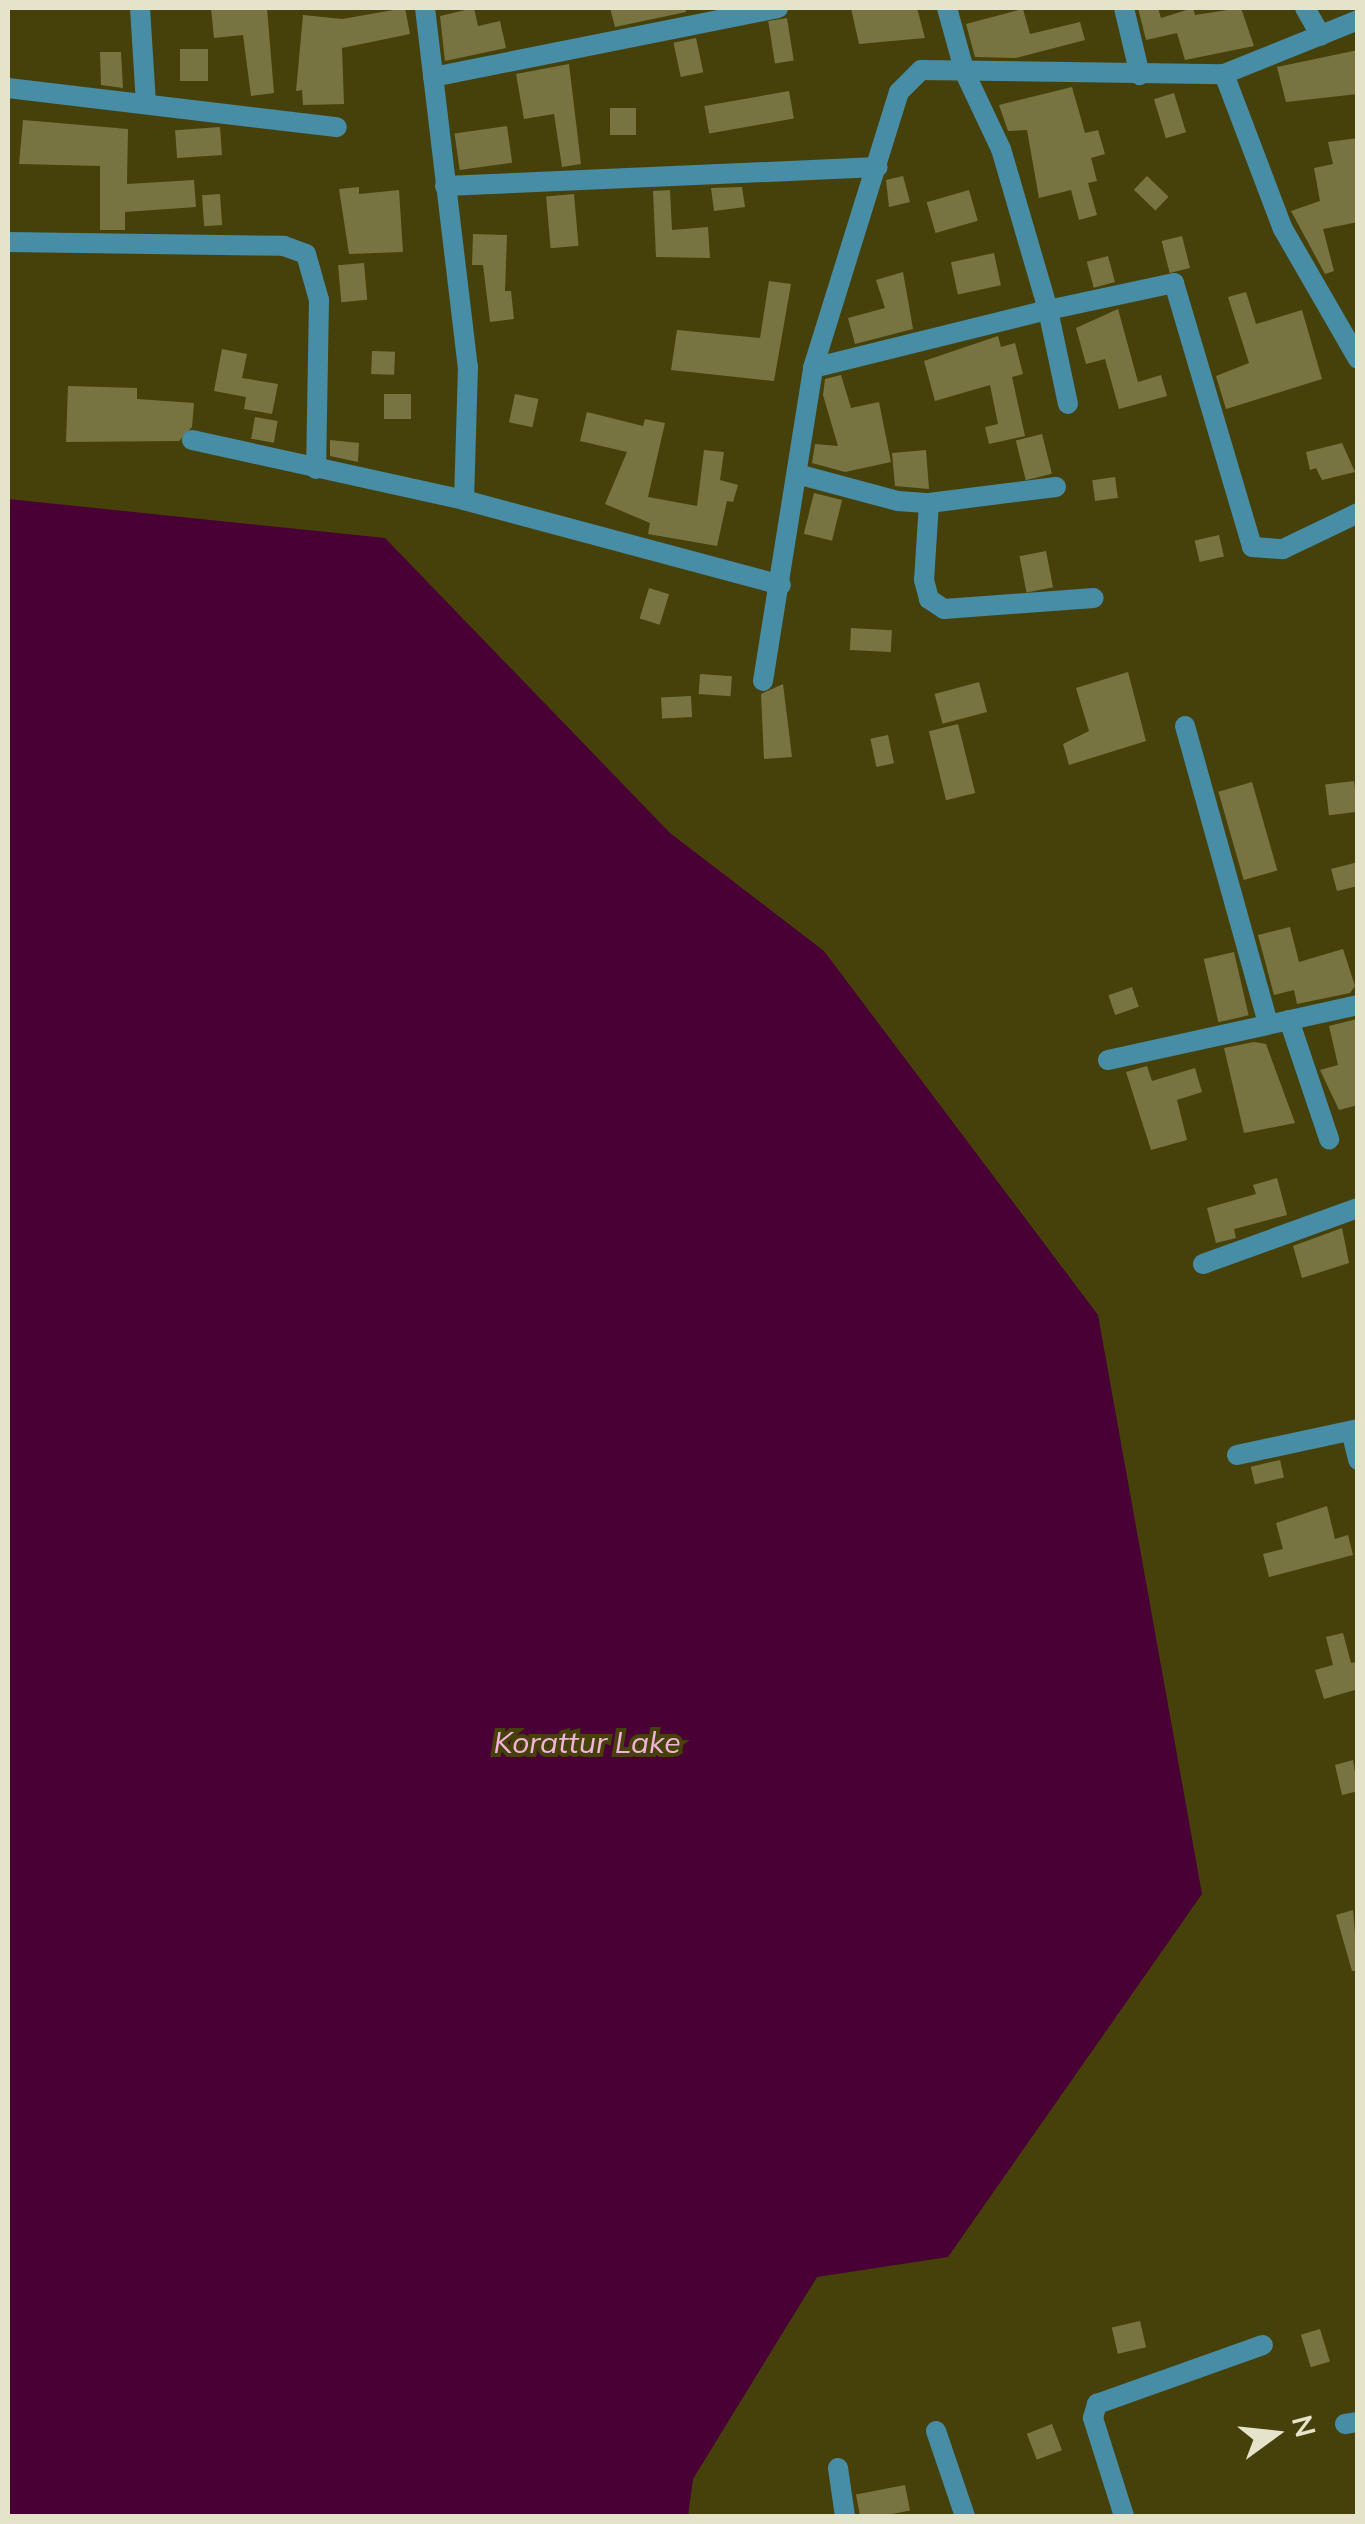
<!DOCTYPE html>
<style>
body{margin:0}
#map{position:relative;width:1365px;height:2524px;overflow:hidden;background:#46410b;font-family:Mulish,sans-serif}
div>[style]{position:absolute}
.water>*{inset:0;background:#490034}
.building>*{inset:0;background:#787441;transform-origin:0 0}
.street>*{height:20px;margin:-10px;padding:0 10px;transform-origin:10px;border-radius:10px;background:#478da6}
span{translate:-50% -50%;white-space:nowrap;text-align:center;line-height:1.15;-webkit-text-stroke:8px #46410b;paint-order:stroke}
.water-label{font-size:30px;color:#f3b2d7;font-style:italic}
.frame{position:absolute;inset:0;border:10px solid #e5e3c9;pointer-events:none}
.north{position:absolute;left:1225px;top:2384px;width:100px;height:100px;-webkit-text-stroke:8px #46410b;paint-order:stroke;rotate:75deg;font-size:28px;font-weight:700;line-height:40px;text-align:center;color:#e5e3c9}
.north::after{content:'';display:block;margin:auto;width:35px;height:45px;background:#e5e3c9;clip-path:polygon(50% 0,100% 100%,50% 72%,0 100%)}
</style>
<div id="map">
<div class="water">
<i style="clip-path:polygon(8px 499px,385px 538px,670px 833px,824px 951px,1098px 1315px,1202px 1894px,948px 2257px,817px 2277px,693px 2479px,688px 2516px,8px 2516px)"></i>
</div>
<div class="building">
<i style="clip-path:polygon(211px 8px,267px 8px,274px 93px,251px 96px,243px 35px,214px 38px)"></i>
<i style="clip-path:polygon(405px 8px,410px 34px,342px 48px,344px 104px,303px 105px,302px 90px,296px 91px,303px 15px,342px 19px)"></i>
<i style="clip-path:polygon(474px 8px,478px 26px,500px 21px,506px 48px,445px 61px,440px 16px)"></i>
<i style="clip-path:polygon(610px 8px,685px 8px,686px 12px,615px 27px)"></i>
<i style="clip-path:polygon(851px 8px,917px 8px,925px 38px,859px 44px)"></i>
<i style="clip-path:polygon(1138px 8px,1158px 8px,1161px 18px,1193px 8px,1195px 15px,1241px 8px,1254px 46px,1185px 60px,1177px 33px,1146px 40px)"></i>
<i style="clip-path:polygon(1023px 9px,1030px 34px,1080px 22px,1085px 40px,1016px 58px,975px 57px,966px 24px)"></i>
<i style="left:787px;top:18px;width:43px;height:19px;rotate:81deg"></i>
<i style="left:696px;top:38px;width:35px;height:23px;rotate:78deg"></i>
<i style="left:180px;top:49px;width:28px;height:32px"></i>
<i style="clip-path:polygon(1358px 50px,1358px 94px,1286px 102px,1277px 67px)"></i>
<i style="clip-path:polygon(100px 52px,121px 52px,123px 88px,101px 85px)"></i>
<i style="clip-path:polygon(569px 64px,581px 164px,562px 167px,554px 114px,524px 119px,516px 74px)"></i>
<i style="clip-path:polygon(1072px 87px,1085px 133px,1098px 130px,1105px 154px,1091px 158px,1097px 181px,1088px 183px,1097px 215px,1079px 220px,1071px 190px,1039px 198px,1027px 130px,1008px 131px,999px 105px)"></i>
<i style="left:789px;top:91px;width:28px;height:86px;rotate:80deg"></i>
<i style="left:1174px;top:93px;width:41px;height:21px;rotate:73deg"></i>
<i style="left:610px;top:108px;width:26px;height:27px"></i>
<i style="clip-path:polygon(23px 120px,128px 129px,127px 184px,194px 180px,196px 207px,125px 212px,125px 230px,100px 230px,100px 166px,19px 164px)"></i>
<i style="left:507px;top:126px;width:37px;height:53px;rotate:82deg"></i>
<i style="left:220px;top:127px;width:28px;height:45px;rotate:86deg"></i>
<i style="clip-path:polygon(1358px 138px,1358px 222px,1323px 229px,1334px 271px,1325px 274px,1291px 211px,1320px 201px,1314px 168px,1333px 164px,1328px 142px)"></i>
<i style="clip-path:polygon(903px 176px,910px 202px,889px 207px,886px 180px)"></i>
<i style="left:1147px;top:176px;width:30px;height:19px;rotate:44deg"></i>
<i style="clip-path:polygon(359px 187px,359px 194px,399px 190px,403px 252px,349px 254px,339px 189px)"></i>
<i style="clip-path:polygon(742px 187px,745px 207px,714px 211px,711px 188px)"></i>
<i style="clip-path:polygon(670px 190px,672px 230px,708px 227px,710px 258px,656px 257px,653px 191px)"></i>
<i style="left:969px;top:190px;width:32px;height:44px;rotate:74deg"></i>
<i style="left:220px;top:194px;width:31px;height:18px;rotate:86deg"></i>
<i style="left:574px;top:194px;width:52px;height:28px;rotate:85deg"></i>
<i style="clip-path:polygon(473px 234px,507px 235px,505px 291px,511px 291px,514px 319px,490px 322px,483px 265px,472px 265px)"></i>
<i style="left:1182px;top:236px;width:33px;height:21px;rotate:76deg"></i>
<i style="left:994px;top:253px;width:33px;height:44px;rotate:78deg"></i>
<i style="left:1108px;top:256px;width:27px;height:22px;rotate:75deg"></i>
<i style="left:364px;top:263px;width:37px;height:26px;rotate:85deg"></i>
<i style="clip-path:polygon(903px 272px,913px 329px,855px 344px,848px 318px,885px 308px,876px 280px)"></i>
<i style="clip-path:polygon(769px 281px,791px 284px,774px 381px,671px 370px,677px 330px,760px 338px)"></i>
<i style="clip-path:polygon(1246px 292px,1256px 324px,1302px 310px,1322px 379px,1226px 409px,1216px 376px,1249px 363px,1228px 297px)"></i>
<i style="clip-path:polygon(1118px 309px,1138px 382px,1161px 375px,1167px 396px,1119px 409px,1105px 359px,1086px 364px,1076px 328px)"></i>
<i style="clip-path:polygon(998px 336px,1001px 347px,1015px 343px,1023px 374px,1012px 377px,1025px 436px,989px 444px,985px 427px,998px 424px,990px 385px,935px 401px,924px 361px)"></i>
<i style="clip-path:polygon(222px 349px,247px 354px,242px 378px,278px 384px,272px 414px,244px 409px,246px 397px,214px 391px)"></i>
<i style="left:372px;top:351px;width:23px;height:23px;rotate:2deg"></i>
<i style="clip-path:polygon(841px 375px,851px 408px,879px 402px,891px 462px,845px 472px,812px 463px,815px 444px,838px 446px,823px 395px,825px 379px)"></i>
<i style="clip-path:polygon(68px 386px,137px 388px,137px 399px,194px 403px,192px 427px,179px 441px,66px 442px)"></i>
<i style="left:384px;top:394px;width:27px;height:25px"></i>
<i style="left:515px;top:394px;width:24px;height:29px;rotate:12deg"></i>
<i style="clip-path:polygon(587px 412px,643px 426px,645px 419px,665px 423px,648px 497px,697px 506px,704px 450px,724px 452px,720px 480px,738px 485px,733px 502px,727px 501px,717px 546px,648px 534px,650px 523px,605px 504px,627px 452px,580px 441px)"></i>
<i style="left:255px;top:417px;width:23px;height:22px;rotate:10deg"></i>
<i style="left:1042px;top:434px;width:41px;height:27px;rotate:76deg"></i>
<i style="clip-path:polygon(330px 440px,359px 443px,358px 462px,330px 456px)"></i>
<i style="clip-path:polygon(1342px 443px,1355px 472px,1322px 480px,1316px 468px,1310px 470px,1306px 452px)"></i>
<i style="clip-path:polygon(926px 450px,929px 489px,895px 486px,892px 453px)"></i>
<i style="left:1115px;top:477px;width:21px;height:23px;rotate:82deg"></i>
<i style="left:814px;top:493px;width:29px;height:42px;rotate:14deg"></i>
<i style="left:1219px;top:535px;width:22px;height:25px;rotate:77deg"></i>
<i style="left:1046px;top:551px;width:37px;height:27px;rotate:79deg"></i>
<i style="left:649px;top:588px;width:21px;height:32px;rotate:17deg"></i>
<i style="left:851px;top:628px;width:41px;height:22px;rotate:3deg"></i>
<i style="clip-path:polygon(1128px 672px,1146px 741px,1069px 765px,1063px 744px,1089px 731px,1076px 688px)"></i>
<i style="left:700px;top:674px;width:32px;height:20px;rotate:4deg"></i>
<i style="left:979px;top:682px;width:31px;height:46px;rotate:75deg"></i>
<i style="clip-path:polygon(783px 684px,792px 757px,764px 759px,761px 694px)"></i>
<i style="left:691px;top:696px;width:21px;height:30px;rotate:87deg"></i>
<i style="left:958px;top:724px;width:71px;height:30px;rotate:76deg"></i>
<i style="left:888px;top:735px;width:29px;height:18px;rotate:78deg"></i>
<i style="left:1354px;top:781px;width:31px;height:29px;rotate:83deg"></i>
<i style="left:1252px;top:782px;width:92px;height:35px;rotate:74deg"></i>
<i style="clip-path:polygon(1358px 862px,1358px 886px,1337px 891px,1331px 869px)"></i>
<i style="clip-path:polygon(1290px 927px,1299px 962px,1343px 949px,1355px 986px,1350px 993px,1297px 1004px,1294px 990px,1274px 995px,1258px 935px)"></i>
<i style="left:1234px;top:952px;width:65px;height:31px;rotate:77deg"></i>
<i style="left:1132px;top:987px;width:21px;height:25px;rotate:71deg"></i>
<i style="clip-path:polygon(1357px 1019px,1358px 1105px,1339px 1110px,1320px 1070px,1338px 1065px,1329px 1026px)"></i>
<i style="clip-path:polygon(1254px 1042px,1266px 1044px,1295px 1123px,1244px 1133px,1224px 1048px)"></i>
<i style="clip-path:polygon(1147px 1066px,1152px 1081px,1195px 1068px,1202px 1092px,1177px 1100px,1187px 1140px,1151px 1150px,1126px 1072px)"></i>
<i style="clip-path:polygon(1277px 1178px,1287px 1215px,1234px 1229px,1236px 1238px,1216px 1243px,1207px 1208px,1256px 1194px,1253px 1185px)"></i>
<i style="clip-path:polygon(1342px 1228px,1349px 1263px,1302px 1278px,1293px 1246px)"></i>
<i style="left:1280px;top:1460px;width:18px;height:30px;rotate:77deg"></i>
<i style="clip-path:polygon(1327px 1506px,1335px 1539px,1348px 1535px,1353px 1555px,1269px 1577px,1263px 1554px,1283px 1549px,1276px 1523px)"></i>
<i style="clip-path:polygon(1343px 1633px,1351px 1663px,1358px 1662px,1358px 1689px,1324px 1699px,1315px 1670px,1333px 1665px,1326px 1637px)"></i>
<i style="clip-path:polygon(1353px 1760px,1358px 1791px,1342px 1795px,1335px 1765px)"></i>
<i style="clip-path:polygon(1353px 1910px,1358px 1971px,1352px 1971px,1336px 1915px)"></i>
<i style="left:1140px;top:2321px;width:27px;height:29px;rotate:77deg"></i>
<i style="left:1320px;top:2329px;width:34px;height:20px;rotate:73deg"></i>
<i style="left:1052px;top:2424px;width:28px;height:27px;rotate:69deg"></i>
<i style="left:905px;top:2485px;width:26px;height:50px;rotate:79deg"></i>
</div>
<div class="street">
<i style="left:140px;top:8px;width:96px;rotate:86.4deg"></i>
<i style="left:425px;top:8px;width:361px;rotate:83.2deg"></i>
<i style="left:468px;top:366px;width:134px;rotate:91.7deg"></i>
<i style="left:947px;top:8px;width:67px;rotate:74.5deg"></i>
<i style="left:965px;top:73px;width:84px;rotate:64.7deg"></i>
<i style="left:1001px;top:149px;width:168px;rotate:73.7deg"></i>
<i style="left:1048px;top:310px;width:129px;rotate:-12.1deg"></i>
<i style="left:1174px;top:283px;width:275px;rotate:73.5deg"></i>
<i style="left:1252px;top:547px;width:31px;rotate:4deg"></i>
<i style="left:1283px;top:549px;width:83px;rotate:-25.6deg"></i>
<i style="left:1124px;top:8px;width:69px;rotate:76.6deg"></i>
<i style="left:1305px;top:8px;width:32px;rotate:60deg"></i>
<i style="left:1224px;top:74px;width:166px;rotate:69.2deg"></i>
<i style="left:1283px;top:229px;width:150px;rotate:60deg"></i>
<i style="left:433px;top:77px;width:352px;rotate:-11.3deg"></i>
<i style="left:8px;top:88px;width:331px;rotate:6.8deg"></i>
<i style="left:445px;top:186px;width:433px;rotate:-2.5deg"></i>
<i style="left:8px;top:242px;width:276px;rotate:0.8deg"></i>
<i style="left:284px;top:246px;width:23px;rotate:20deg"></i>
<i style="left:306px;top:254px;width:48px;rotate:74.2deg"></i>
<i style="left:319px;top:300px;width:169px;rotate:91deg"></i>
<i style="left:813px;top:368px;width:242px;rotate:-13.9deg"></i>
<i style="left:1048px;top:310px;width:96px;rotate:78deg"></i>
<i style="left:192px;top:440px;width:279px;rotate:12.4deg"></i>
<i style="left:464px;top:500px;width:328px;rotate:15deg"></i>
<i style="left:797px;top:474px;width:105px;rotate:15deg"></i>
<i style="left:898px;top:501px;width:31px;rotate:4deg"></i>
<i style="left:929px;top:503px;width:128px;rotate:-7.2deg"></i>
<i style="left:929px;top:503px;width:77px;rotate:93.7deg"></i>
<i style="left:924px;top:580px;width:20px;rotate:75deg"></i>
<i style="left:929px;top:599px;width:18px;rotate:34deg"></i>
<i style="left:944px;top:609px;width:150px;rotate:-4.2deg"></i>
<i style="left:763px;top:681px;width:317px;rotate:-80.9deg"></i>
<i style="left:813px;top:368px;width:289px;rotate:-72.7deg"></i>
<i style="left:899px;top:92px;width:31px;rotate:-45deg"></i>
<i style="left:921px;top:70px;width:303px;rotate:0.8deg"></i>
<i style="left:1224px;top:74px;width:144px;rotate:-21.9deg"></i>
<i style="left:1185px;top:726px;width:309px;rotate:74.4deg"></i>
<i style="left:1289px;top:1020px;width:126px;rotate:71.4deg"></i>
<i style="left:1108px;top:1060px;width:256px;rotate:-12.4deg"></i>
<i style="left:1203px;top:1264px;width:165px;rotate:-19.9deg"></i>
<i style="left:1351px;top:1431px;width:30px;rotate:76deg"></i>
<i style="left:1237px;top:1455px;width:124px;rotate:-12.1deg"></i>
<i style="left:1345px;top:2424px;width:13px;rotate:-9deg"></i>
<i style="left:936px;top:2431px;width:90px;rotate:71.2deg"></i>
<i style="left:838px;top:2468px;width:49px;rotate:81.7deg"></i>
<i style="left:1124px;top:2516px;width:103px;rotate:-107.6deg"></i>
<i style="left:1093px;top:2418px;width:15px;rotate:-74deg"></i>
<i style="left:1097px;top:2404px;width:176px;rotate:-19.6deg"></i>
</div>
<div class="water-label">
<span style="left:587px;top:1742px">Korattur Lake</span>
</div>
<div class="frame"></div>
<div class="north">N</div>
</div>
